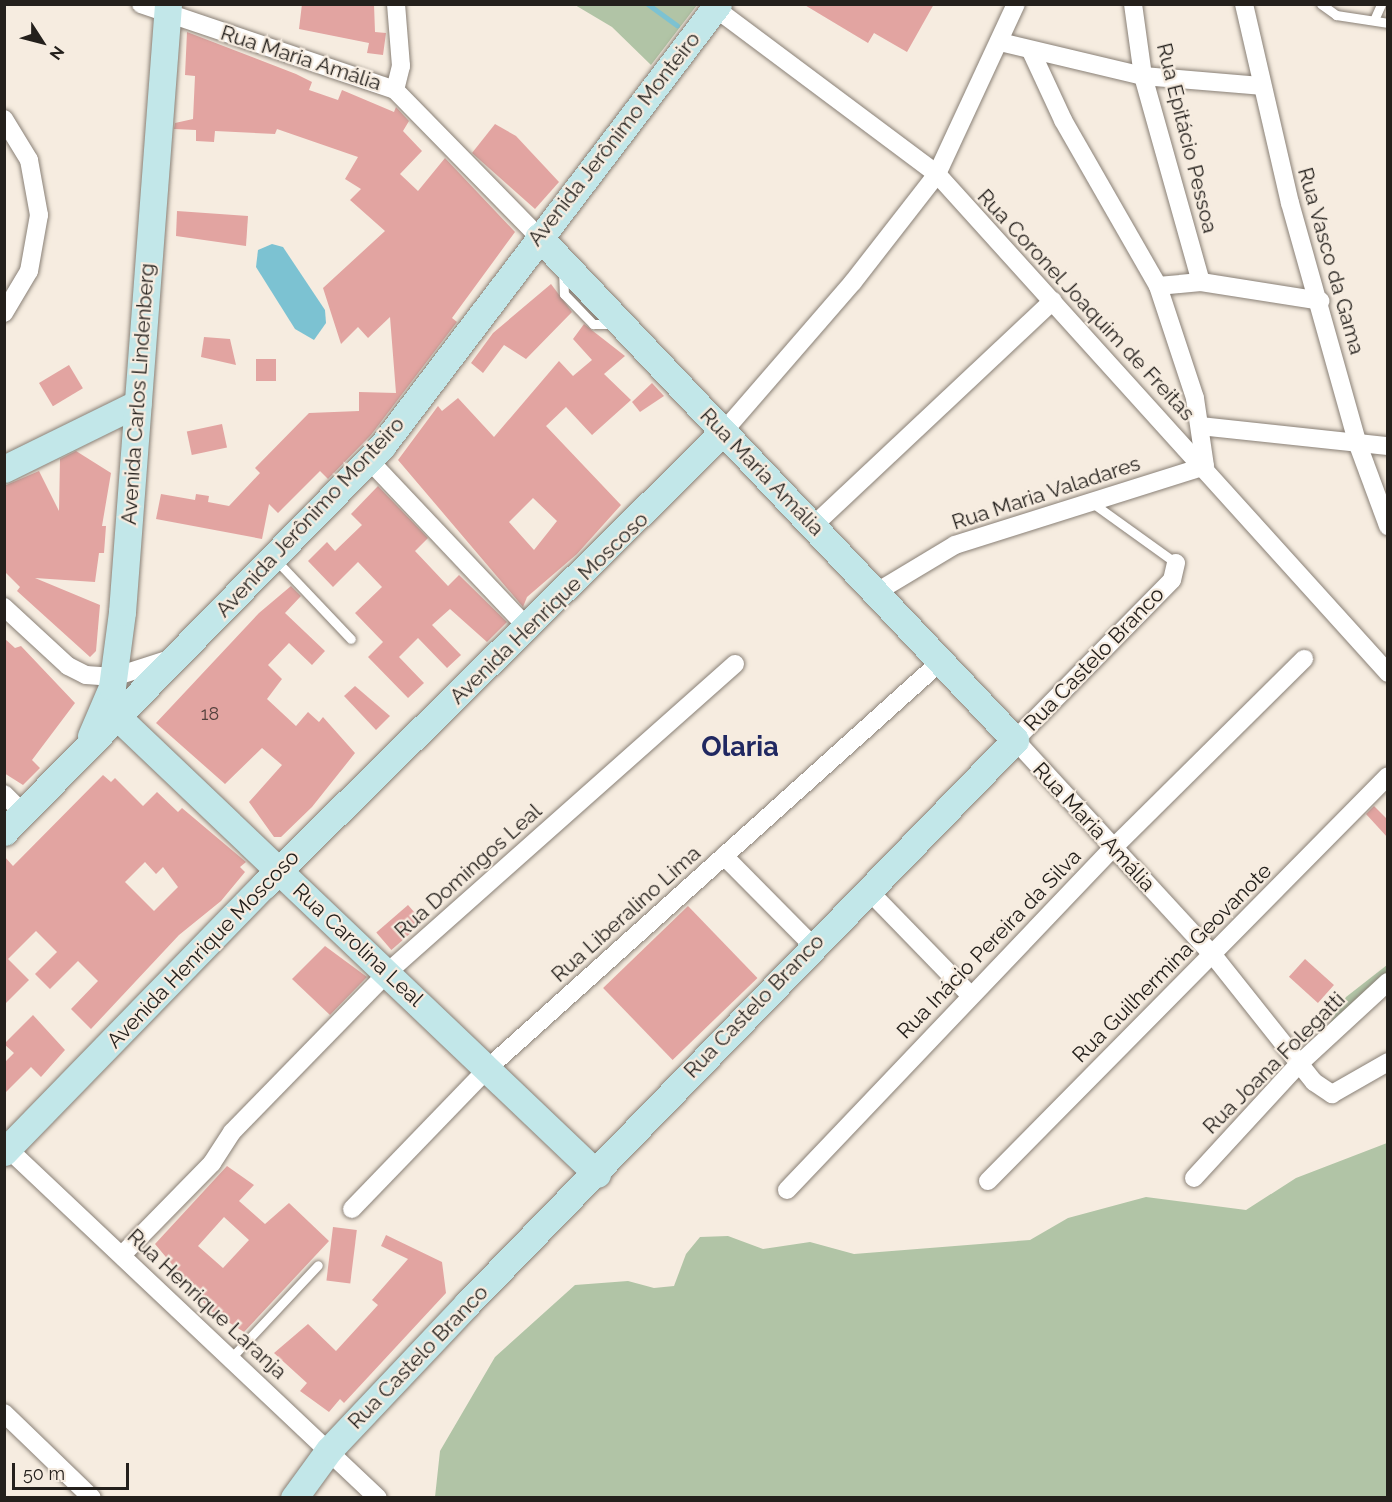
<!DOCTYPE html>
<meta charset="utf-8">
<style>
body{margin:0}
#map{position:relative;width:1392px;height:1502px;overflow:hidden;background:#f6ece0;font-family:Raleway,sans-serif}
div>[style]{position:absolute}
.green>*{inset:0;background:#b1c4a6}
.water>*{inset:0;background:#7cc2d2}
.stream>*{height:4.5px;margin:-2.25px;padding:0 2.25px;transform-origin:2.25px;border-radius:2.25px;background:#7cc2d2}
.building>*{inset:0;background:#e2a4a1;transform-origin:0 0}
.roads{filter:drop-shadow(0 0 2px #898076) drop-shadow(0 0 2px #898076)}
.lane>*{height:9px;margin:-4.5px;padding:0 4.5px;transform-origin:4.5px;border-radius:4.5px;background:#fff}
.street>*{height:18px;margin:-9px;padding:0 9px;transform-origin:9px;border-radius:9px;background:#fff}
.secondary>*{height:27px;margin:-13.5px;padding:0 13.5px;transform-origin:13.5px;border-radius:13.5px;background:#c2e7e9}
span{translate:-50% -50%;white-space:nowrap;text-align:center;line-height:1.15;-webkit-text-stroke:4.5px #f6ece0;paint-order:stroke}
.number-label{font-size:18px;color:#54413d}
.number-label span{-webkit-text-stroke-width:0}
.street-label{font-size:21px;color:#24201c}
.district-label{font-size:27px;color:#202861;font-weight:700}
.frame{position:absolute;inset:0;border:6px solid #24201c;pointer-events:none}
.north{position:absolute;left:12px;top:12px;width:60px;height:60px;-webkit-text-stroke:4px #f6ece0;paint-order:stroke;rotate:126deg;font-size:16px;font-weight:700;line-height:24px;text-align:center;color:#24201c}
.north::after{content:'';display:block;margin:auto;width:21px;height:27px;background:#24201c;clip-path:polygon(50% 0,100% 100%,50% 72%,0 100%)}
.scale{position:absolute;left:12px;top:1463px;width:117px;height:27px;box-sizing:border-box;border:3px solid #24201c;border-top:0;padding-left:8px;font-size:18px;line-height:21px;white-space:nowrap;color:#24201c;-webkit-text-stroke:4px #f6ece0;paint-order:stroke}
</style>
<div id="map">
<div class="green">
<i style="clip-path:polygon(575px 5px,697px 4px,697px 5px,651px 65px,612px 27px)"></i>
<i style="clip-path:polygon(1387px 965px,1387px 975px,1324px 1032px,1346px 997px)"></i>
<i style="clip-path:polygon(1387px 1143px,1387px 1497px,435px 1497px,440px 1451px,495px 1357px,575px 1285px,628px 1281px,654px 1288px,674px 1286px,686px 1254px,700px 1237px,728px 1236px,763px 1249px,810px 1242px,854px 1254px,1030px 1240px,1068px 1218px,1146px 1197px,1246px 1210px,1296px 1178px)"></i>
</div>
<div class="water">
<i style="clip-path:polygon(272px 244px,283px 247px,325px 310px,326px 323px,314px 340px,295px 329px,256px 267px,258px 250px)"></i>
</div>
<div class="stream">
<i style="left:648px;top:4px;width:36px;rotate:36deg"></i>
</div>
<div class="building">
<i style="clip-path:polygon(302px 4px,374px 4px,375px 32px,386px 33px,383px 55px,367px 53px,369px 43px,299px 29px)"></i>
<i style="clip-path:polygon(803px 4px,934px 4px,907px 52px,874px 33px,868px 43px)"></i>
<i style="clip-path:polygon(187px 32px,296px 74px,312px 82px,309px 90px,338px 100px,342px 90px,394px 112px,396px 107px,409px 121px,403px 131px,422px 151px,400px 174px,418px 191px,445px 158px,515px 232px,452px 318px,457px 322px,371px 435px,328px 479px,320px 471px,278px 513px,269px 504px,262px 539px,156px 519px,161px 494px,195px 500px,196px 494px,209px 496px,208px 502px,229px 506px,260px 473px,255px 468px,309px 413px,359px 411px,359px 392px,396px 393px,390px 317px,368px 338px,358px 327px,341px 344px,323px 288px,385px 231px,350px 200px,361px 189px,345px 179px,358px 157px,277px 129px,275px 134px,215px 131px,214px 142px,196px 141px,196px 130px,174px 129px,175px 123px,193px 119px,195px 76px,185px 75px)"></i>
<i style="clip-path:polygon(495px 124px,516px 136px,559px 182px,535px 209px,472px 153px)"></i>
<i style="clip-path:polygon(177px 211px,248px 216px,246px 246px,176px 236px)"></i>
<i style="clip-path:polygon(551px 284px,572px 312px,526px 359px,504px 345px,483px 373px,471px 363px,493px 333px)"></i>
<i style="clip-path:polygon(evenodd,584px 324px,625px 356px,604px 374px,631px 400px,592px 435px,566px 407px,546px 426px,621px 505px,577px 554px,527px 597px,523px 607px,398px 460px,438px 406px,442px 411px,458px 398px,494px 437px,559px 361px,573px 376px,592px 360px,573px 339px,584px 324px,533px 498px,557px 521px,534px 550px,509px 522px,533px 498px)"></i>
<i style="clip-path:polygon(204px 337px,230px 339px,236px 365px,201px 357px)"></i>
<i style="left:256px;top:359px;width:20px;height:22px"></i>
<i style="left:69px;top:365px;width:27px;height:35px;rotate:59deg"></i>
<i style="clip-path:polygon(652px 383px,664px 396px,640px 412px,632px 402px)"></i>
<i style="left:222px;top:424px;width:24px;height:36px;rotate:78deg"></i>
<i style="clip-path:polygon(76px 451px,111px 473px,102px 526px,106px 526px,104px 553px,99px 553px,95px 582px,35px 578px,100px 605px,96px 651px,90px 657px,17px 591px,20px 587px,4px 571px,4px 486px,39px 471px,59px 511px,60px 459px)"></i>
<i style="clip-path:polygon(378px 486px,428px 538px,415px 551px,448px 586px,459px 575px,507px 622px,487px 642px,450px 609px,432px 625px,461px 655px,447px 668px,418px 638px,399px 657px,424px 683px,408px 698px,368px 657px,383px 642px,355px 613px,382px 587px,358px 562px,333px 587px,308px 561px,327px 542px,335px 551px,362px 525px,351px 514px)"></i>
<i style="clip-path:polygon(291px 586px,301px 596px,285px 613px,325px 651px,312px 665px,289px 643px,268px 665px,282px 679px,267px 699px,296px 726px,308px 712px,319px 722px,323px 717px,355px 753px,312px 807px,281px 837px,274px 837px,249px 802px,282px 765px,262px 748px,225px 784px,156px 723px,259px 613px)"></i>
<i style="clip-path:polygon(4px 638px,15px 648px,21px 646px,75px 703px,32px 760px,40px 768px,23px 785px,4px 773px)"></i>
<i style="clip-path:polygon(355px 686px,390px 716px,376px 730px,344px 696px)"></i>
<i style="clip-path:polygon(evenodd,103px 775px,111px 782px,115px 778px,143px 806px,157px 792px,178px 812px,182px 808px,246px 862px,240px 867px,245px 872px,221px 901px,179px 935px,91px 1029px,71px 1009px,98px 981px,78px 961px,50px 989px,35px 974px,57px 952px,36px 931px,8px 959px,29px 980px,4px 1005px,4px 856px,13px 866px,103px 775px,145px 862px,156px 874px,163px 867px,178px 887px,154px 911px,125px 882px,145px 862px)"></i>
<i style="clip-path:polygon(1374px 806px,1388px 820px,1388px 838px,1366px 814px)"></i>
<i style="left:408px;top:905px;width:23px;height:42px;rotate:49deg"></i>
<i style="left:688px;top:906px;width:100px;height:118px;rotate:46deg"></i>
<i style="clip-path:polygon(325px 946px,367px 977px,330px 1015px,292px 979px)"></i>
<i style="left:1305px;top:959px;width:39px;height:24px;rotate:42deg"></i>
<i style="clip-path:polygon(33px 1015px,65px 1050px,41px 1077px,31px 1067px,4px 1094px,4px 1063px,14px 1053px,4px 1044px)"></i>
<i style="clip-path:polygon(evenodd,227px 1166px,254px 1185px,239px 1201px,265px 1224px,289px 1203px,329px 1241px,244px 1332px,211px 1311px,155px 1244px,227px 1166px,224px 1217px,249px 1240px,223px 1268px,198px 1246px,224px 1217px)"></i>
<i style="left:333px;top:1227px;width:24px;height:54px;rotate:7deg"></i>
<i style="clip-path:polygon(386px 1235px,442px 1262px,446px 1293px,344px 1403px,340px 1399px,329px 1412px,300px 1391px,307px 1383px,274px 1353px,308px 1324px,336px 1351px,378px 1305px,372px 1300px,408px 1259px,381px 1246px)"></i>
</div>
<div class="roads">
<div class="lane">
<i style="left:1321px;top:4px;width:19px;rotate:36deg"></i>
<i style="left:1336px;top:15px;width:53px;rotate:8.7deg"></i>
<i style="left:1374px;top:20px;width:17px;rotate:-66deg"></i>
<i style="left:563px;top:268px;width:26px;rotate:88deg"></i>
<i style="left:564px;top:294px;width:42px;rotate:46deg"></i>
<i style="left:593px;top:324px;width:21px"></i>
<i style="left:1091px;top:502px;width:105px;rotate:35.7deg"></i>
<i style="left:275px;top:559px;width:110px;rotate:46.5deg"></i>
<i style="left:231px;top:1358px;width:127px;rotate:-46.9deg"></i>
</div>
<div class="street">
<i style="left:141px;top:4px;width:268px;rotate:18.7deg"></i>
<i style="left:395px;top:90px;width:206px;rotate:45.6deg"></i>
<i style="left:1133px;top:4px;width:73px;rotate:82.1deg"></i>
<i style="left:1143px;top:76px;width:214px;rotate:74.3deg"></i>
<i style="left:1244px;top:4px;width:204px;rotate:77deg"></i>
<i style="left:1290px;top:203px;width:248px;rotate:74.3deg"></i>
<i style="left:1357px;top:442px;width:90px;rotate:69.7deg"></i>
<i style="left:715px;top:8px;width:277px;rotate:36.8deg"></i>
<i style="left:937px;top:174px;width:673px;rotate:47.89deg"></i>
<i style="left:1000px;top:42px;width:147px;rotate:13.4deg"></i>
<i style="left:1143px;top:76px;width:118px;rotate:4.8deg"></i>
<i style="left:395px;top:90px;width:25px;rotate:-76deg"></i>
<i style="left:401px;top:66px;width:62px;rotate:-94.6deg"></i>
<i style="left:4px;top:119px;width:48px;rotate:58.6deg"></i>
<i style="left:29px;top:160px;width:56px;rotate:79.7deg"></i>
<i style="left:39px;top:215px;width:57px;rotate:100.1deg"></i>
<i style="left:29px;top:271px;width:49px;rotate:120.8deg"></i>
<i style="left:1158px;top:286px;width:43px;rotate:-5.3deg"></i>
<i style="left:1201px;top:282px;width:121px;rotate:9deg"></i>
<i style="left:1200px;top:426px;width:189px;rotate:6.1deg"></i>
<i style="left:723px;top:432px;width:198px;rotate:-49.1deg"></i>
<i style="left:853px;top:282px;width:137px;rotate:-52.1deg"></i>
<i style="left:937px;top:174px;width:187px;rotate:-65.1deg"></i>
<i style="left:369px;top:460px;width:231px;rotate:46.6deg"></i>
<i style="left:813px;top:526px;width:329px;rotate:-43.2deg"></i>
<i style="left:1176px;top:563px;width:17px;rotate:103deg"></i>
<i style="left:1172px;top:580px;width:224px;rotate:134.5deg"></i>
<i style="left:1015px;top:740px;width:292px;rotate:47.4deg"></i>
<i style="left:1213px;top:955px;width:162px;rotate:51.5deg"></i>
<i style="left:1314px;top:1082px;width:22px;rotate:34deg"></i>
<i style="left:1332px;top:1094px;width:64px;rotate:-29.7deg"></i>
<i style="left:875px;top:593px;width:93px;rotate:-31deg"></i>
<i style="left:955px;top:545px;width:262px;rotate:-17.5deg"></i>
<i style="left:1205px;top:466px;width:69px;rotate:-98.4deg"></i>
<i style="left:1195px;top:398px;width:118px;rotate:-108.3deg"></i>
<i style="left:1158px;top:286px;width:191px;rotate:-119.8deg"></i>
<i style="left:1063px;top:120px;width:76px;rotate:-114.9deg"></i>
<i style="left:4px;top:607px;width:87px;rotate:42.7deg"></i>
<i style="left:68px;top:666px;width:20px;rotate:27deg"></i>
<i style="left:86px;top:675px;width:28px;rotate:4deg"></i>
<i style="left:114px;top:677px;width:56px;rotate:-17.8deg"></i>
<i style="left:4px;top:794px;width:27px;rotate:45deg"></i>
<i style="left:724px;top:856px;width:125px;rotate:45.3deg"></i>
<i style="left:868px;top:890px;width:146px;rotate:45.8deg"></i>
<i style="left:4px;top:1145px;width:514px;rotate:43.35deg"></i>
<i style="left:1194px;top:1178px;width:155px;rotate:-47.4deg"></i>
<i style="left:1299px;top:1064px;width:121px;rotate:-42.7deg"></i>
<i style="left:988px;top:1181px;width:569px;rotate:-45.36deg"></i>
<i style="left:787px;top:1190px;width:472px;rotate:-46.4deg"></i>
<i style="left:1113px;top:848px;width:269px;rotate:-44.7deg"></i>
<i style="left:352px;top:1209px;width:194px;rotate:-46deg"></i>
<i style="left:487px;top:1069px;width:608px;rotate:-41.93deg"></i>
<i style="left:122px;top:1255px;width:129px;rotate:-45.6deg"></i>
<i style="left:212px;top:1163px;width:37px;rotate:-57deg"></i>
<i style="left:232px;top:1132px;width:223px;rotate:-45.7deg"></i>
<i style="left:388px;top:972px;width:464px;rotate:-41.6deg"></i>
<i style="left:4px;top:1413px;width:122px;rotate:44deg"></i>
</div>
<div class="secondary">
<i style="left:4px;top:469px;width:149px;rotate:-26.2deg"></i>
<i style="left:107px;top:707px;width:677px;rotate:43.62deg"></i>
<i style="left:91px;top:736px;width:53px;rotate:-66.8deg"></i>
<i style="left:112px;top:687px;width:76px;rotate:-82.4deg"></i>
<i style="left:122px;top:612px;width:610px;rotate:-85.67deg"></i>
<i style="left:4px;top:832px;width:540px;rotate:-45.6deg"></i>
<i style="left:382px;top:446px;width:555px;rotate:-52.76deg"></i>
<i style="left:4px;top:1152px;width:373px;rotate:-45.8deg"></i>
<i style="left:264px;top:885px;width:645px;rotate:-44.62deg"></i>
<i style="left:294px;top:1498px;width:59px;rotate:-53.9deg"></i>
<i style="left:329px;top:1450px;width:201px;rotate:-46.6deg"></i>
<i style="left:467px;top:1304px;width:786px;rotate:-45.82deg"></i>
<i style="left:1015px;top:740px;width:693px;rotate:-133.42deg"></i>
</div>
</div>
<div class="number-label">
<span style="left:210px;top:714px">18</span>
</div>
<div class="street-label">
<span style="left:301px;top:58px;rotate:18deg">Rua Maria Amália</span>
<span style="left:1187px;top:138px;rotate:76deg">Rua Epitácio Pessoa</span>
<span style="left:614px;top:139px;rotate:-52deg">Avenida Jerônimo Monteiro</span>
<span style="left:1331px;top:261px;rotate:74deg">Rua Vasco da Gama</span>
<span style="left:1086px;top:305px;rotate:47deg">Rua Coronel Joaquim de Freitas</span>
<span style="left:138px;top:394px;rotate:-86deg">Avenida Carlos Lindenberg</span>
<span style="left:762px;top:472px;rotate:46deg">Rua Maria Amália</span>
<span style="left:1046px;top:493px;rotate:-18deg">Rua Maria Valadares</span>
<span style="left:310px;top:517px;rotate:-47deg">Avenida Jerônimo Monteiro</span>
<span style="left:549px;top:608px;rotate:-44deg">Avenida Henrique Moscoso</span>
<span style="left:1094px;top:659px;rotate:-46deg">Rua Castelo Branco</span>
<span style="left:1094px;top:827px;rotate:47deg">Rua Maria Amália</span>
<span style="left:468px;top:871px;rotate:-42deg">Rua Domingos Leal</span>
<span style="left:626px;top:914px;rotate:-42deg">Rua Liberalino Lima</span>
<span style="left:989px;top:944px;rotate:-46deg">Rua Inácio Pereira da Silva</span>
<span style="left:358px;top:945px;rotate:43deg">Rua Carolina Leal</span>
<span style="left:203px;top:949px;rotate:-46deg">Avenida Henrique Moscoso</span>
<span style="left:1172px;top:963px;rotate:-45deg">Rua Guilhermina Geovanote</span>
<span style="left:754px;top:1006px;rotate:-46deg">Rua Castelo Branco</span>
<span style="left:1274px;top:1063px;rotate:-45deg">Rua Joana Folegatti</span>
<span style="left:207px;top:1304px;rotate:43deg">Rua Henrique Laranja</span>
<span style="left:418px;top:1357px;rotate:-46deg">Rua Castelo Branco</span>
</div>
<div class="district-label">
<span style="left:740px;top:747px">Olaria</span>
</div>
<div class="frame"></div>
<div class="north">N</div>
<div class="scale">50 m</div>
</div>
